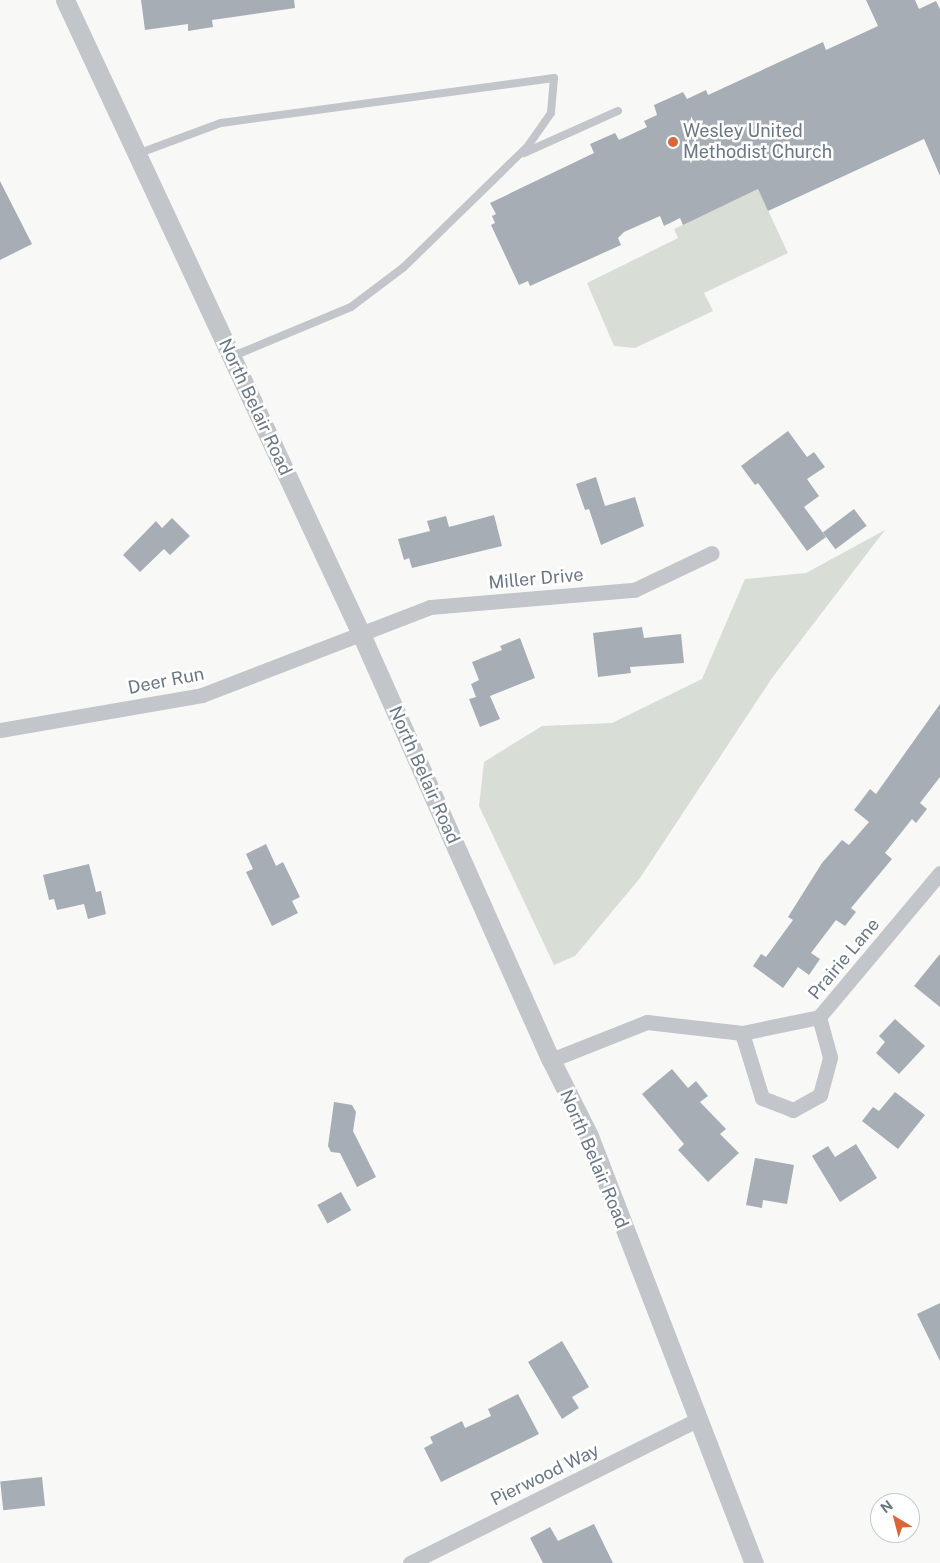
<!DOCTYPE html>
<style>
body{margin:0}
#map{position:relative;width:940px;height:1563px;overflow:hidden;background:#f8f9f6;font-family:"Public Sans",sans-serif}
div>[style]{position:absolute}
.green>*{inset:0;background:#d8ddd6}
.building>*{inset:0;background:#a6adb4;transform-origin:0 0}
.service>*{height:8px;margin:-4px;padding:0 4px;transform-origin:4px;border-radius:4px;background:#c2c5c9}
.minor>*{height:15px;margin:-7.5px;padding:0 7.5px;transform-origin:7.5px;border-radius:7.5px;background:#c2c5c9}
.tertiary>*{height:19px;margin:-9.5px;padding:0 9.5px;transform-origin:9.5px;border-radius:9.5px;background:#c2c5c9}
.dots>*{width:14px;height:14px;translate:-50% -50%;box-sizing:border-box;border:2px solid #fff;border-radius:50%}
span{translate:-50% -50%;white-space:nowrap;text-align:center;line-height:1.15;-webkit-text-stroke:5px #fff;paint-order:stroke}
.poi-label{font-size:18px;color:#6a7785}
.left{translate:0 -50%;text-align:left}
.street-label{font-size:18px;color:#6a7785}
.north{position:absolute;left:870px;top:1493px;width:50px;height:50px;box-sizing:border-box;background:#fff;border:1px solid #c3c9ce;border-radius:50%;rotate:323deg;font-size:14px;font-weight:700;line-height:20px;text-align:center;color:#6a7785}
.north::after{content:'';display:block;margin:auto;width:18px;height:22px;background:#d86737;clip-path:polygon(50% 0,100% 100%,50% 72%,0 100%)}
</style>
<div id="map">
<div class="green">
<i style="clip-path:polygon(758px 189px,788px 253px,704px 293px,713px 311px,635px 348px,614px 346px,587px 283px,678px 238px,674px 229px)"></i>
<i style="clip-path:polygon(885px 530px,772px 678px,640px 878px,575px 956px,554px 965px,479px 806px,484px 762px,542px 726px,612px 723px,702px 679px,745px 579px,806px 573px)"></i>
</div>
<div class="building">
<i style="clip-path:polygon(141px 0,294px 0,295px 8px,212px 20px,213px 27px,188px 31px,188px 24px,145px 30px)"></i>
<i style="clip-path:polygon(866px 0,915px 0,919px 9px,936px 1px,940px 9px,940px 176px,924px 139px,768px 211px,758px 189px,683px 225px,680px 218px,664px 226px,660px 216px,624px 232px,618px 238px,621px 245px,530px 286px,528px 281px,519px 285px,491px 225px,495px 223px,492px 216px,496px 214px,490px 203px,594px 153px,590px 144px,615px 133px,619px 140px,647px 127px,644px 121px,657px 115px,654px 105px,683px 92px,687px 99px,706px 90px,708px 95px,823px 42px,826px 50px,878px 26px)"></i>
<i style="clip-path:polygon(0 181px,32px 244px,0 260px)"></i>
<i style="clip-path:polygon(788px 431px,807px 457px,814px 452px,825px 467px,807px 479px,819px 496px,804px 507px,826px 537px,807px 551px,758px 483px,755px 485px,741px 466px)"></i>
<i style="clip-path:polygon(596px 477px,605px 506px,635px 497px,644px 526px,601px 545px,589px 509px,585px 510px,576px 484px)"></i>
<i style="left:854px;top:509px;width:21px;height:39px;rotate:53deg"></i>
<i style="clip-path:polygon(494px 515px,502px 546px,412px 568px,409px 558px,404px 560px,398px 539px,430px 531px,427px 521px,446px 516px,449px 527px)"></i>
<i style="clip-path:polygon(172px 518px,190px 536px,170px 555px,164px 549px,140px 572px,123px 555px,156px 521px,162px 528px)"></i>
<i style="clip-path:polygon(642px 627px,644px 638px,681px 634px,684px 663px,630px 667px,631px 673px,598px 677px,593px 633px)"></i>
<i style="clip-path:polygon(520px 638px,535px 678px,490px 696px,500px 719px,480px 727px,469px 699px,476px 697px,471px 684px,479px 680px,472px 662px,502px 650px,500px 646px)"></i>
<i style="clip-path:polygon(940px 704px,940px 777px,920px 803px,927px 809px,916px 823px,912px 819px,885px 853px,892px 859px,851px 908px,856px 912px,845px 926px,836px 920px,811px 953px,820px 959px,809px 975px,798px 967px,783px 988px,753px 966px,761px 954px,766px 957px,793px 920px,788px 917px,822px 863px,842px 840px,849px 845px,869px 822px,854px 810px,870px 789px,876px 794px)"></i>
<i style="clip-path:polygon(266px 844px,276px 866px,283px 862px,300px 897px,292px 901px,298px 913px,272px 926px,246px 872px,253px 869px,246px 854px)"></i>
<i style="clip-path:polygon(89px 864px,96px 892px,101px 891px,106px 914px,88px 919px,84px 904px,57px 910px,54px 899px,49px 900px,43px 875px)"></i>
<i style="clip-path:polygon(940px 954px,940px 1007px,914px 986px)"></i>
<i style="clip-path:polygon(895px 1019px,925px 1046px,899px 1074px,876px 1053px,885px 1042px,879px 1036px)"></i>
<i style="clip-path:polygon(672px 1069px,688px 1088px,696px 1081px,708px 1096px,700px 1102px,726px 1129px,720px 1134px,739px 1153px,708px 1182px,678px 1150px,684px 1144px,642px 1094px)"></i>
<i style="clip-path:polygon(895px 1092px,925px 1115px,898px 1149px,862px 1121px,873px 1107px,879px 1111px)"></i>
<i style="clip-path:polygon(334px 1102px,352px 1105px,356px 1112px,353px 1131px,376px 1177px,357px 1187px,340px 1153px,331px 1152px,328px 1146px)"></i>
<i style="clip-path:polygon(856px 1144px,877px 1178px,840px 1202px,812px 1156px,828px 1146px,835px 1157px)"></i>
<i style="clip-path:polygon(755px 1158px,794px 1165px,787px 1204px,763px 1200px,762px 1208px,746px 1205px)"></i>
<i style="left:341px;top:1192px;width:21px;height:27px;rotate:61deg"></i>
<i style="clip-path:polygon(940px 1303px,940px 1361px,917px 1314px)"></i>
<i style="clip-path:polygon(562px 1341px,589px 1387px,572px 1397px,579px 1408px,562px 1419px,528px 1362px)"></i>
<i style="clip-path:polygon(518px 1394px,539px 1434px,441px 1482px,424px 1448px,433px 1443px,430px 1437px,462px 1421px,465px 1428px,491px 1416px,488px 1409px)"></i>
<i style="left:42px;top:1477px;width:29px;height:42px;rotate:84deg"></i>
<i style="clip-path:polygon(594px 1524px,613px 1563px,543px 1563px,530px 1538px,550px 1527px,558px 1541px)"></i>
</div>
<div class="service">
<i style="left:524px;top:153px;width:103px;rotate:-24.1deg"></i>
<i style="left:137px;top:154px;width:90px;rotate:-20.3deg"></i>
<i style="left:221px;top:123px;width:336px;rotate:-7.7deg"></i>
<i style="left:554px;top:78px;width:35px;rotate:95deg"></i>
<i style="left:551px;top:113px;width:39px;rotate:125deg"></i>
<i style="left:529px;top:145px;width:175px;rotate:135.7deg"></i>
<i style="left:404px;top:267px;width:66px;rotate:143deg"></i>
<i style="left:351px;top:307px;width:130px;rotate:157.4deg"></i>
</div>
<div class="minor">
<i style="left:0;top:730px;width:205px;rotate:-9.8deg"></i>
<i style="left:202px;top:695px;width:244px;rotate:-21.1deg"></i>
<i style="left:430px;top:607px;width:205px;rotate:-4.8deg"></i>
<i style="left:634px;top:590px;width:86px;rotate:-25.4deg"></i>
<i style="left:742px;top:1033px;width:68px;rotate:72.9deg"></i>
<i style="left:762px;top:1098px;width:33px;rotate:21deg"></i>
<i style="left:793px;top:1110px;width:31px;rotate:-29deg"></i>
<i style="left:820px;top:1095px;width:39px;rotate:-75deg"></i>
<i style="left:830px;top:1057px;width:41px;rotate:-105.4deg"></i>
<i style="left:551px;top:1060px;width:103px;rotate:-21.6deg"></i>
<i style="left:647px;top:1022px;width:96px;rotate:6.6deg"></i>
<i style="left:742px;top:1033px;width:79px;rotate:-11.7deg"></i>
<i style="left:819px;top:1017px;width:188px;rotate:-50deg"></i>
<i style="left:410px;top:1563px;width:321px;rotate:-26.5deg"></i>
</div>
<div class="tertiary">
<i style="left:65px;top:0;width:700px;rotate:64.97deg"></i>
<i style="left:361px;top:634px;width:466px;rotate:66deg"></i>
<i style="left:551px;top:1060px;width:85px;rotate:63.4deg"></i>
<i style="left:589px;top:1136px;width:458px;rotate:68.9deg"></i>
</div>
<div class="dots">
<i style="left:673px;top:142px;background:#d86737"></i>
</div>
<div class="poi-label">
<span class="left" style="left:683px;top:142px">Wesley United<br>Methodist Church</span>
</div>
<div class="street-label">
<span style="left:255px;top:407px;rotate:65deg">North Belair Road</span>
<span style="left:536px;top:579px;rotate:-5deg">Miller Drive</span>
<span style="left:166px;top:681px;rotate:-11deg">Deer Run</span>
<span style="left:424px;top:775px;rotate:66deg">North Belair Road</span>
<span style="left:844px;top:959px;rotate:-50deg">Prairie Lane</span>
<span style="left:594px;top:1159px;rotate:67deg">North Belair Road</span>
<span style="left:545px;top:1475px;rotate:-26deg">Pierwood Way</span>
</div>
<div class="north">N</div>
</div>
